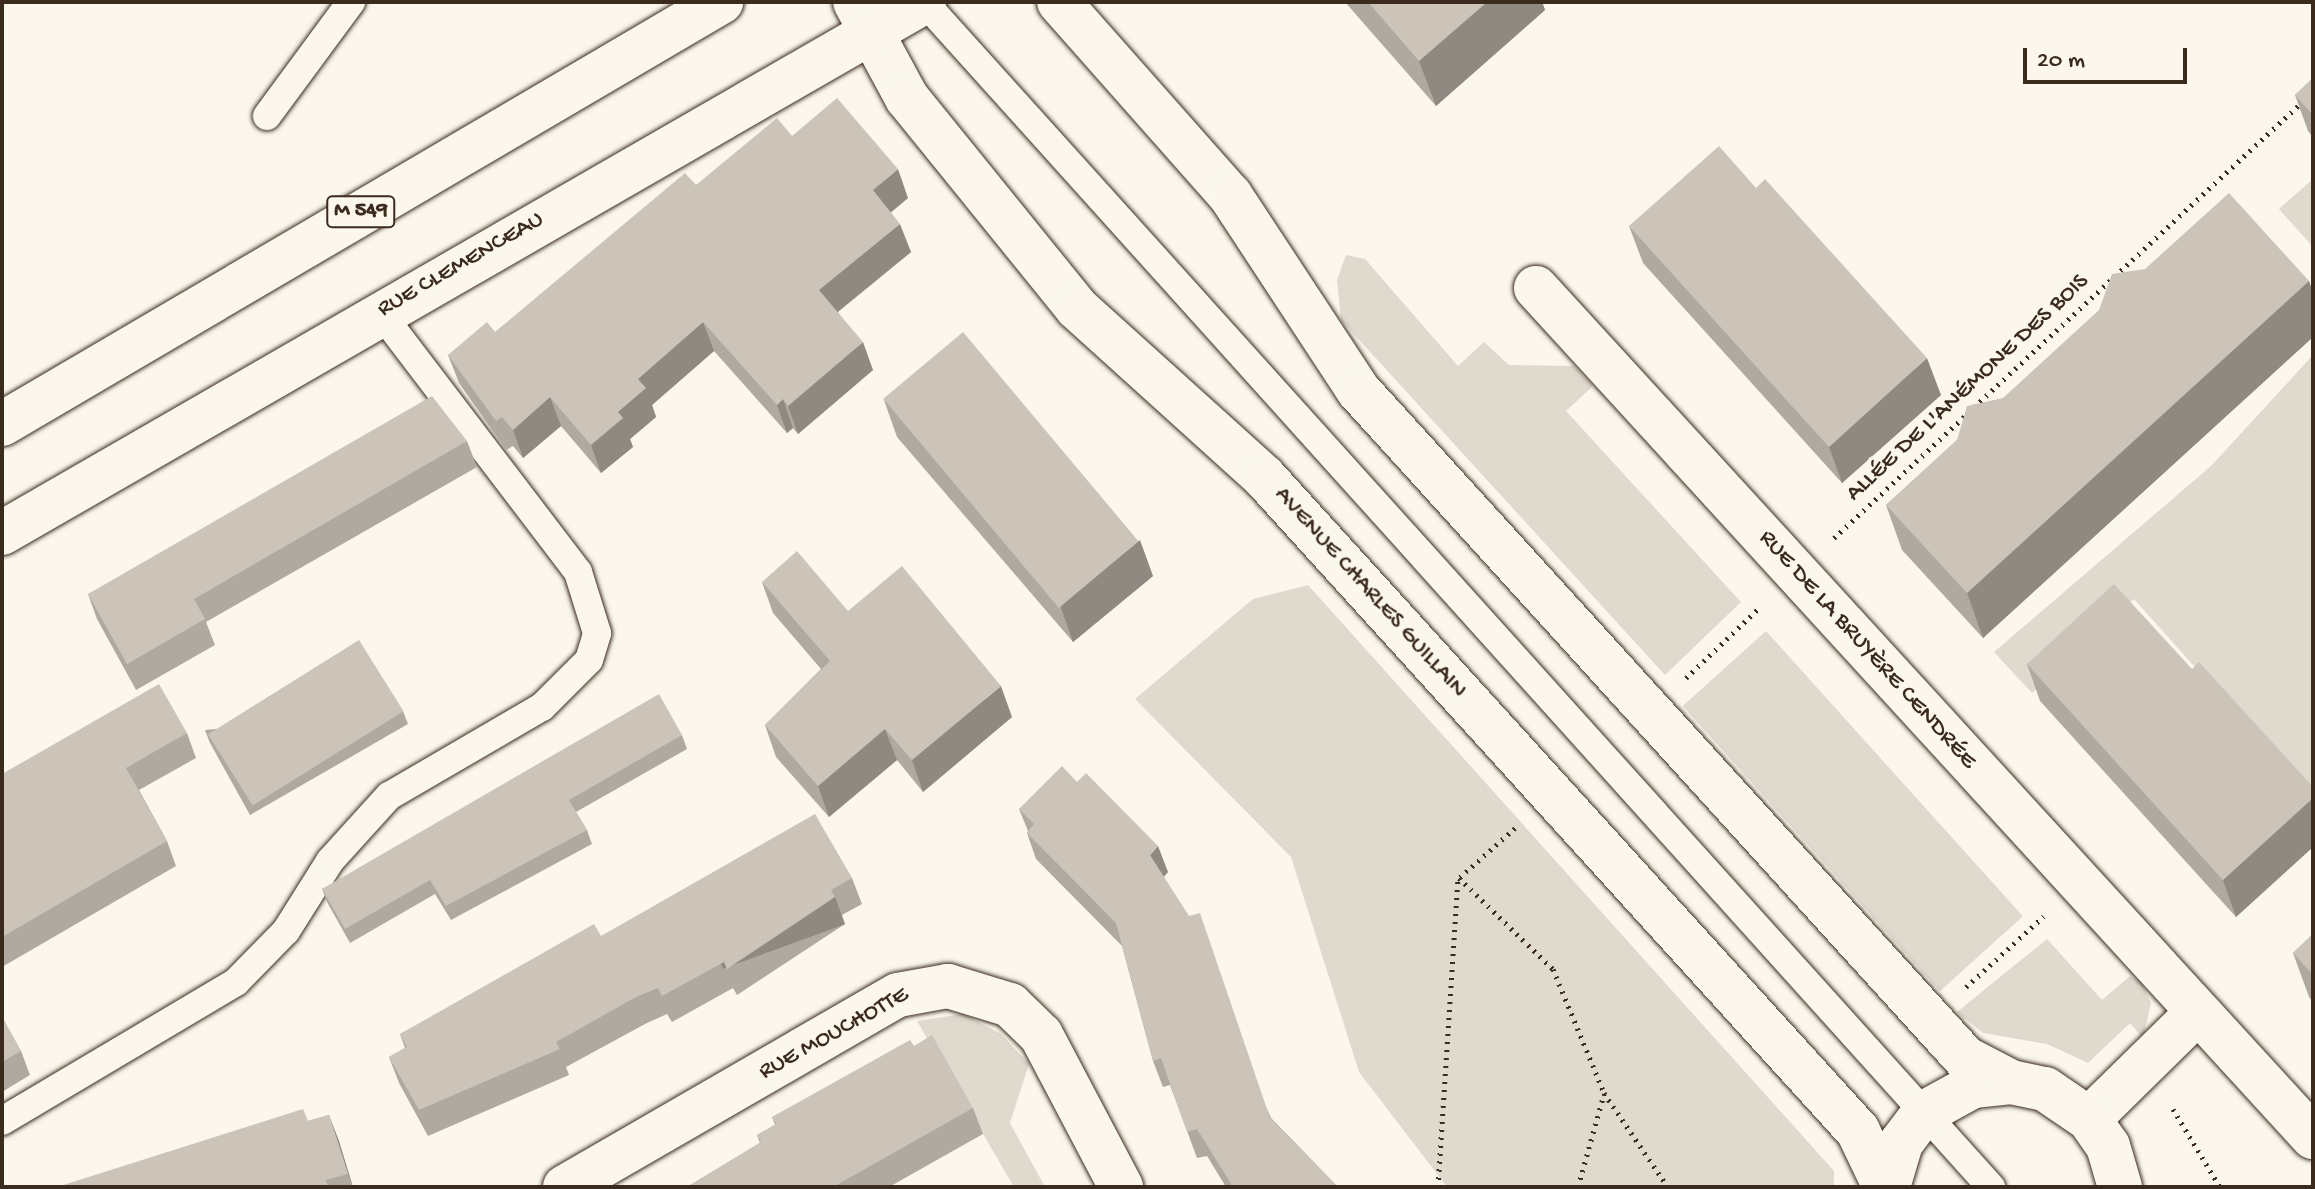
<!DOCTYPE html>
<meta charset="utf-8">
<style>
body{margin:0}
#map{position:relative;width:2315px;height:1189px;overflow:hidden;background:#fbf7ec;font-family:"Gochi Hand",sans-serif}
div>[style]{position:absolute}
.green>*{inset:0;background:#dfd9ce;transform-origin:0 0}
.path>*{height:5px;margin-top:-2.5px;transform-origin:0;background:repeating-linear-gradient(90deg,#3b2a1e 0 2px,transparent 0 8px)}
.roads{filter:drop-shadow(0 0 2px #3b2a1e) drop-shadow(0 0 2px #3b2a1e)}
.service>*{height:28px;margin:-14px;padding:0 14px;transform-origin:14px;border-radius:14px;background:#fbf7ec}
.minor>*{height:44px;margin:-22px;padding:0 22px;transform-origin:22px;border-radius:22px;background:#fbf7ec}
.tertiary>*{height:44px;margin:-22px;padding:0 22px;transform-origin:22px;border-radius:22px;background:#fbf7ec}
.primary>*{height:44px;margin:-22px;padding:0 22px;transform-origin:22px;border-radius:22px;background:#fbf7ec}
.wall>*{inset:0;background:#afa99f}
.shaded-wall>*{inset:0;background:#8f8982;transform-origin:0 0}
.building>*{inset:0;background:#ccc4b9;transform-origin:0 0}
span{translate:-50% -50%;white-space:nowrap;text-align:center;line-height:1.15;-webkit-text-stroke:7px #fbf7ec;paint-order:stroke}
.shield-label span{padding:2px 6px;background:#fbf7ec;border:2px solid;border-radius:6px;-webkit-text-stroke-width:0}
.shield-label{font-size:22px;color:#3b2a1e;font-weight:700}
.street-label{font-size:24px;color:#3b2a1e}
.frame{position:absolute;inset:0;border:4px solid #3b2a1e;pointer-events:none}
.scale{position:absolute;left:2023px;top:48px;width:164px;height:36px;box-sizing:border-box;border:4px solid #3b2a1e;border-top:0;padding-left:10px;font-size:24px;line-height:28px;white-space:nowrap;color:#3b2a1e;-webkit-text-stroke:6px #fbf7ec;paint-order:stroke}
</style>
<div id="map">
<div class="green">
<i style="clip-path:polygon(2313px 179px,2313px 247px,2279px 209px)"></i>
<i style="clip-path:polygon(1346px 255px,1365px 259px,1458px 366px,1484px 342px,1509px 365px,1574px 366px,1593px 386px,1566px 411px,1741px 602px,1665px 675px,1341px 320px,1337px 280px)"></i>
<i style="clip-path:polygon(2313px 355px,2313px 799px,2134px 599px,2032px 693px,1994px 652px,2211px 466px)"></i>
<i style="clip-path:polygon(1308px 585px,1834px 1171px,1834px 1187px,1447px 1187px,1359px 1072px,1291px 857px,1135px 699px,1253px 599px)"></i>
<i style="left:1766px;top:631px;width:384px;height:112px;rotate:48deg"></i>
<i style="clip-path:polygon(2047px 939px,2102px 1000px,2130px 976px,2141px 982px,2151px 1003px,2143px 1038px,2130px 1023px,2088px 1063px,2047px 1044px,1983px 1033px,1957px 1012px)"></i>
<i style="clip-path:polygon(963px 1014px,1001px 1034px,1029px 1064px,1010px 1123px,1045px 1187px,1014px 1187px,917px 1021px)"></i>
</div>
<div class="path">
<i style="left:1974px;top:407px;width:463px;rotate:-42.9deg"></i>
<i style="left:1834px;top:538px;width:182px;rotate:-43deg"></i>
<i style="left:1686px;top:678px;width:101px;rotate:-43.8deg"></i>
<i style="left:1515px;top:828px;width:75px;rotate:138.2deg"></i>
<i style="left:1459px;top:878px;width:131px;rotate:44.1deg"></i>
<i style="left:1553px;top:969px;width:134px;rotate:67.6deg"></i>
<i style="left:1604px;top:1093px;width:114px;rotate:55.8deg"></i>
<i style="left:1966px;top:987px;width:105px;rotate:-42.3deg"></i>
<i style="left:2173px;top:1109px;width:91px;rotate:58.9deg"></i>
<i style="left:1438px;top:1187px;width:309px;rotate:-86.3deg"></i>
<i style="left:1578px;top:1187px;width:97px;rotate:-74.4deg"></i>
</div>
<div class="roads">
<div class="service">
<i style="left:924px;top:2px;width:1595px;rotate:48deg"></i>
<i style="left:267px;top:116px;width:142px;rotate:-53.6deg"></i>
<i style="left:2px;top:1121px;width:272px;rotate:-30.7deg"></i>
<i style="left:236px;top:982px;width:71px;rotate:-45.6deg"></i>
<i style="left:286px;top:931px;width:83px;rotate:-57.8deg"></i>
<i style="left:330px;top:861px;width:88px;rotate:-47.8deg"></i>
<i style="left:389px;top:796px;width:177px;rotate:-30.2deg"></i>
<i style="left:542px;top:707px;width:66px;rotate:-45deg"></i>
<i style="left:589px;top:660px;width:28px;rotate:-73deg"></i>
<i style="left:597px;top:633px;width:64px;rotate:-107.3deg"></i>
<i style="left:578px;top:572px;width:327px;rotate:-127.3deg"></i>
</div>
<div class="minor">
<i style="left:1536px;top:288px;width:1151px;rotate:47.54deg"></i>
<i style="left:2089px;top:1119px;width:151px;rotate:-44.5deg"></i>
<i style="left:565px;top:1187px;width:384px;rotate:-30deg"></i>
<i style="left:898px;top:995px;width:51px;rotate:-10.2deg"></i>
<i style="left:948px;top:986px;width:65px;rotate:17deg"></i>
<i style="left:1010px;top:1005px;width:43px;rotate:44.1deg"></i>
<i style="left:1041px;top:1035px;width:172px;rotate:62.2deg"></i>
</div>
<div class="tertiary">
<i style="left:855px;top:2px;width:109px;rotate:61.6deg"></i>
<i style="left:907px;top:98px;width:270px;rotate:51deg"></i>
<i style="left:1077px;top:308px;width:252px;rotate:42.1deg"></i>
<i style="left:1264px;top:477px;width:883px;rotate:47.75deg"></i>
<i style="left:1858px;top:1131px;width:62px;rotate:64.3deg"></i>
<i style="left:1059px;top:2px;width:258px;rotate:48.5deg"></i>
<i style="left:1230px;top:195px;width:233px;rotate:56.7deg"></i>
<i style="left:1358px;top:390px;width:903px;rotate:47.74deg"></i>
<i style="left:1965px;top:1058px;width:52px;rotate:27.6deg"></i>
<i style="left:1888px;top:1187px;width:46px;rotate:-73.5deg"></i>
<i style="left:1901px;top:1143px;width:38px;rotate:-53deg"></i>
<i style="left:1924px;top:1113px;width:56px;rotate:-28.9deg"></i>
<i style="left:1973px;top:1086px;width:38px;rotate:-6deg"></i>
<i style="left:2011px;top:1082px;width:35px;rotate:12deg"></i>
<i style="left:2045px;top:1089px;width:53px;rotate:34.3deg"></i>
<i style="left:2089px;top:1119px;width:33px;rotate:55deg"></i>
<i style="left:2108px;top:1146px;width:43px;rotate:73.7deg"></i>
</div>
<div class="primary">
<i style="left:2px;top:424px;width:834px;rotate:-30.41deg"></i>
<i style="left:2px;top:533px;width:1064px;rotate:-29.94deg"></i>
</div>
</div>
<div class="wall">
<i style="clip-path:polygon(1345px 2px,1542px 2px,1545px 10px,1436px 106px)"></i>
<i style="clip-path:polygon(2313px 78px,2313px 137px,2308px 131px,2295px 95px)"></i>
<i style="clip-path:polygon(792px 136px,908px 198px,891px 212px,911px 252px,838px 312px,873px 370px,798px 434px,793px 428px,787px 433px,714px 351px,652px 405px,656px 417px,630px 439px,633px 447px,601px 473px,561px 426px,523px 458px,513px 446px,506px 450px,459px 383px,448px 355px,495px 332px,696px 185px)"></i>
<i style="clip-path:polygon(1756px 188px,1941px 395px,1842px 483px,1643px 263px,1629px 226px)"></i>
<i style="clip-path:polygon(2309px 281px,2313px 293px,2313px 337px,1983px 638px,1902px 550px,1886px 505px,2003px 398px)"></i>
<i style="clip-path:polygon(884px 400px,1153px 576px,1073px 642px,897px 437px)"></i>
<i style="clip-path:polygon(467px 441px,477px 467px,206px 622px,215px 645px,136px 690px,97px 619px,88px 594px)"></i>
<i style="clip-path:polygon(762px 582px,848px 611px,1012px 717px,923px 792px,897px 760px,829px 817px,776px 757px,765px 725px,821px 669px,773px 613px)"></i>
<i style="clip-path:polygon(2027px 664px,2192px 669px,2313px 787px,2313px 847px,2236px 917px,2040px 701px)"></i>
<i style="clip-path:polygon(403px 711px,408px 724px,250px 815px,210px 743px,205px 730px)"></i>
<i style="clip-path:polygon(187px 733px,196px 758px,139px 790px,167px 841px,176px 866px,2px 967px,2px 774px)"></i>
<i style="clip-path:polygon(682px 735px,687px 749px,576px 812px,587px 830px,592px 844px,451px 920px,435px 894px,350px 943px,327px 902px,322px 889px)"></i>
<i style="clip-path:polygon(1077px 782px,1168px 872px,1164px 877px,1271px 1118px,1338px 1187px,1226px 1187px,1207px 1156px,1197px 1158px,1170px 1085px,1163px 1087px,1153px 1061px,1122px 946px,1036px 859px,1027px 833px,1028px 831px,1019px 809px)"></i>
<i style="clip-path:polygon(852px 878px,862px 904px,842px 915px,845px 924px,737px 995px,733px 988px,672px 1022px,667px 1014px,645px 1024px,566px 1067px,569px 1075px,428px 1136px,399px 1083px,389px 1057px,405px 1048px,400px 1034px,601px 936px)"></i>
<i style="clip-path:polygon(2313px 934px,2313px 1002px,2309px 997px,2293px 953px)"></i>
<i style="clip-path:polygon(2px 1017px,21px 1051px,30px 1075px,2px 1092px)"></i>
<i style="clip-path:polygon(914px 1046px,973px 1108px,983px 1134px,889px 1187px,687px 1187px,760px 1143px,757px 1135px,775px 1125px,772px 1117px)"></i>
<i style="clip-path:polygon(329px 1115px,353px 1187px,57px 1187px,308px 1121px)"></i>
</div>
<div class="shaded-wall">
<i style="clip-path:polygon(1487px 2px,1542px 2px,1545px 10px,1436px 106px,1419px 61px)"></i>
<i style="clip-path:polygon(898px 169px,908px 198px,883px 219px,873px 190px)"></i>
<i style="clip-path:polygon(900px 224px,911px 252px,830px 318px,819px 290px)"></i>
<i style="clip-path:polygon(2309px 281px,2313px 293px,2313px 337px,1983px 638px,1967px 593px)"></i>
<i style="clip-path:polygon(703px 322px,714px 351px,652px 405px,656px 417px,630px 439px,633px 447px,601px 473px,591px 445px,618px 412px,638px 379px)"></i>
<i style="clip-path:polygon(863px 342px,873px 370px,798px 434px,788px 406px)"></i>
<i style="clip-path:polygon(1927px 358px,1941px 395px,1842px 483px,1829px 447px)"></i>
<i style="clip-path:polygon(550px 397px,561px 426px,523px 458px,513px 430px)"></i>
<i style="clip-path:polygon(783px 399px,793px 428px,787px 433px,777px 405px)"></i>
<i style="clip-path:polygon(1140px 540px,1153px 576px,1073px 642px,1060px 605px)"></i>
<i style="clip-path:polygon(1001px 686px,1012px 717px,923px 792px,912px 760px)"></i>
<i style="clip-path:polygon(885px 729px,897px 760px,829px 817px,818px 786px)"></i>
<i style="clip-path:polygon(2313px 798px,2313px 847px,2236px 917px,2223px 880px)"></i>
<i style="clip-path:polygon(1158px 846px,1168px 872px,1159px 881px,1150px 855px)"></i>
<i style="left:835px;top:897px;width:29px;height:130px;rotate:70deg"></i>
<i style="clip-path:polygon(329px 1115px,339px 1141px,353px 1187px,348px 1174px)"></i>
</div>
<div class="building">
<i style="clip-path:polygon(1368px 2px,1487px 2px,1419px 61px)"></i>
<i style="clip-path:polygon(2313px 78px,2313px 115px,2295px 95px)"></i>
<i style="clip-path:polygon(837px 98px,898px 169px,873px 190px,900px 224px,819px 290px,863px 342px,788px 406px,783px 399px,777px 405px,703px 322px,638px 379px,646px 388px,618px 412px,623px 418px,591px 445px,550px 397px,513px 430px,502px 417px,496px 421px,448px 355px,487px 322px,495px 332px,685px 173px,696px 185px,777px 118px,792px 136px)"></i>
<i style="clip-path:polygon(1719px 146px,1756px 188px,1765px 179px,1927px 358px,1829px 447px,1629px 226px)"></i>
<i style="clip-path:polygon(2229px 193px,2309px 281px,1967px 593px,1886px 505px,1957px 440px,1967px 406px,2003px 398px,2099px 310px,2112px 274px,2145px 269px)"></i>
<i style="left:963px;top:332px;width:273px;height:104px;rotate:50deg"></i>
<i style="clip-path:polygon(432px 396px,467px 441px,194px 599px,205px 619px,127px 664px,88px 594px)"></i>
<i style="clip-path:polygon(797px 551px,848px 611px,902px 566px,1001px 686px,912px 760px,885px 729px,818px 786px,765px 725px,830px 661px,762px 582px)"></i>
<i style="clip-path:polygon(2114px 584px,2192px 669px,2199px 662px,2313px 787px,2313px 798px,2223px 880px,2027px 664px)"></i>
<i style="left:359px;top:640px;width:84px;height:178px;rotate:58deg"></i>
<i style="clip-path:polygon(159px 684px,187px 733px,126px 768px,167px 841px,2px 937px,2px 774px)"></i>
<i style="clip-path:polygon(659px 694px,682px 735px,569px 800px,587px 830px,446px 906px,430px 880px,345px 929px,322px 889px)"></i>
<i style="clip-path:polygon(1062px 766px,1077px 782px,1086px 773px,1158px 846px,1150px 855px,1189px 916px,1200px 913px,1270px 1118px,1338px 1187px,1233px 1187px,1197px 1129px,1187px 1132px,1161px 1058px,1153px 1061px,1116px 923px,1027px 833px,1034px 824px,1019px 809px)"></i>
<i style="clip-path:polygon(815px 814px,852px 878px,831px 890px,835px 897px,727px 969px,724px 962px,662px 996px,658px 988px,636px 997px,556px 1042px,560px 1049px,419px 1110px,389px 1057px,407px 1047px,400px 1034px,594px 924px,601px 936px)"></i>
<i style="clip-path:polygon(2313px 934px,2313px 975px,2293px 953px)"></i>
<i style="clip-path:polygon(2px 1017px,21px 1051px,2px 1062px)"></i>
<i style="clip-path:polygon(932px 1035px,973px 1108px,833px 1187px,687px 1187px,761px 1142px,757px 1135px,776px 1124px,772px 1117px,910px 1040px,914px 1046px)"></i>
<i style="clip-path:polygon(303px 1109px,308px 1121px,329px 1115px,348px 1174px,326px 1180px,328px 1187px,57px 1187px)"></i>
</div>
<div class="shield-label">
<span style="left:361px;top:212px">M 549</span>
</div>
<div class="street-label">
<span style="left:461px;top:265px;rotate:-30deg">RUE CLEMENCEAU</span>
<span style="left:1968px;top:388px;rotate:-43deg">ALLÉE DE L'ANÉMONE DES BOIS</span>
<span style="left:1370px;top:593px;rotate:48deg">AVENUE CHARLES GUILLAIN</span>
<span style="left:1867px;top:650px;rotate:48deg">RUE DE LA BRUYÈRE CENDRÉE</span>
<span style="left:834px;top:1034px;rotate:-29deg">RUE MOUCHOTTE</span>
</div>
<div class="frame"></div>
<div class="scale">20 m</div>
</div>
